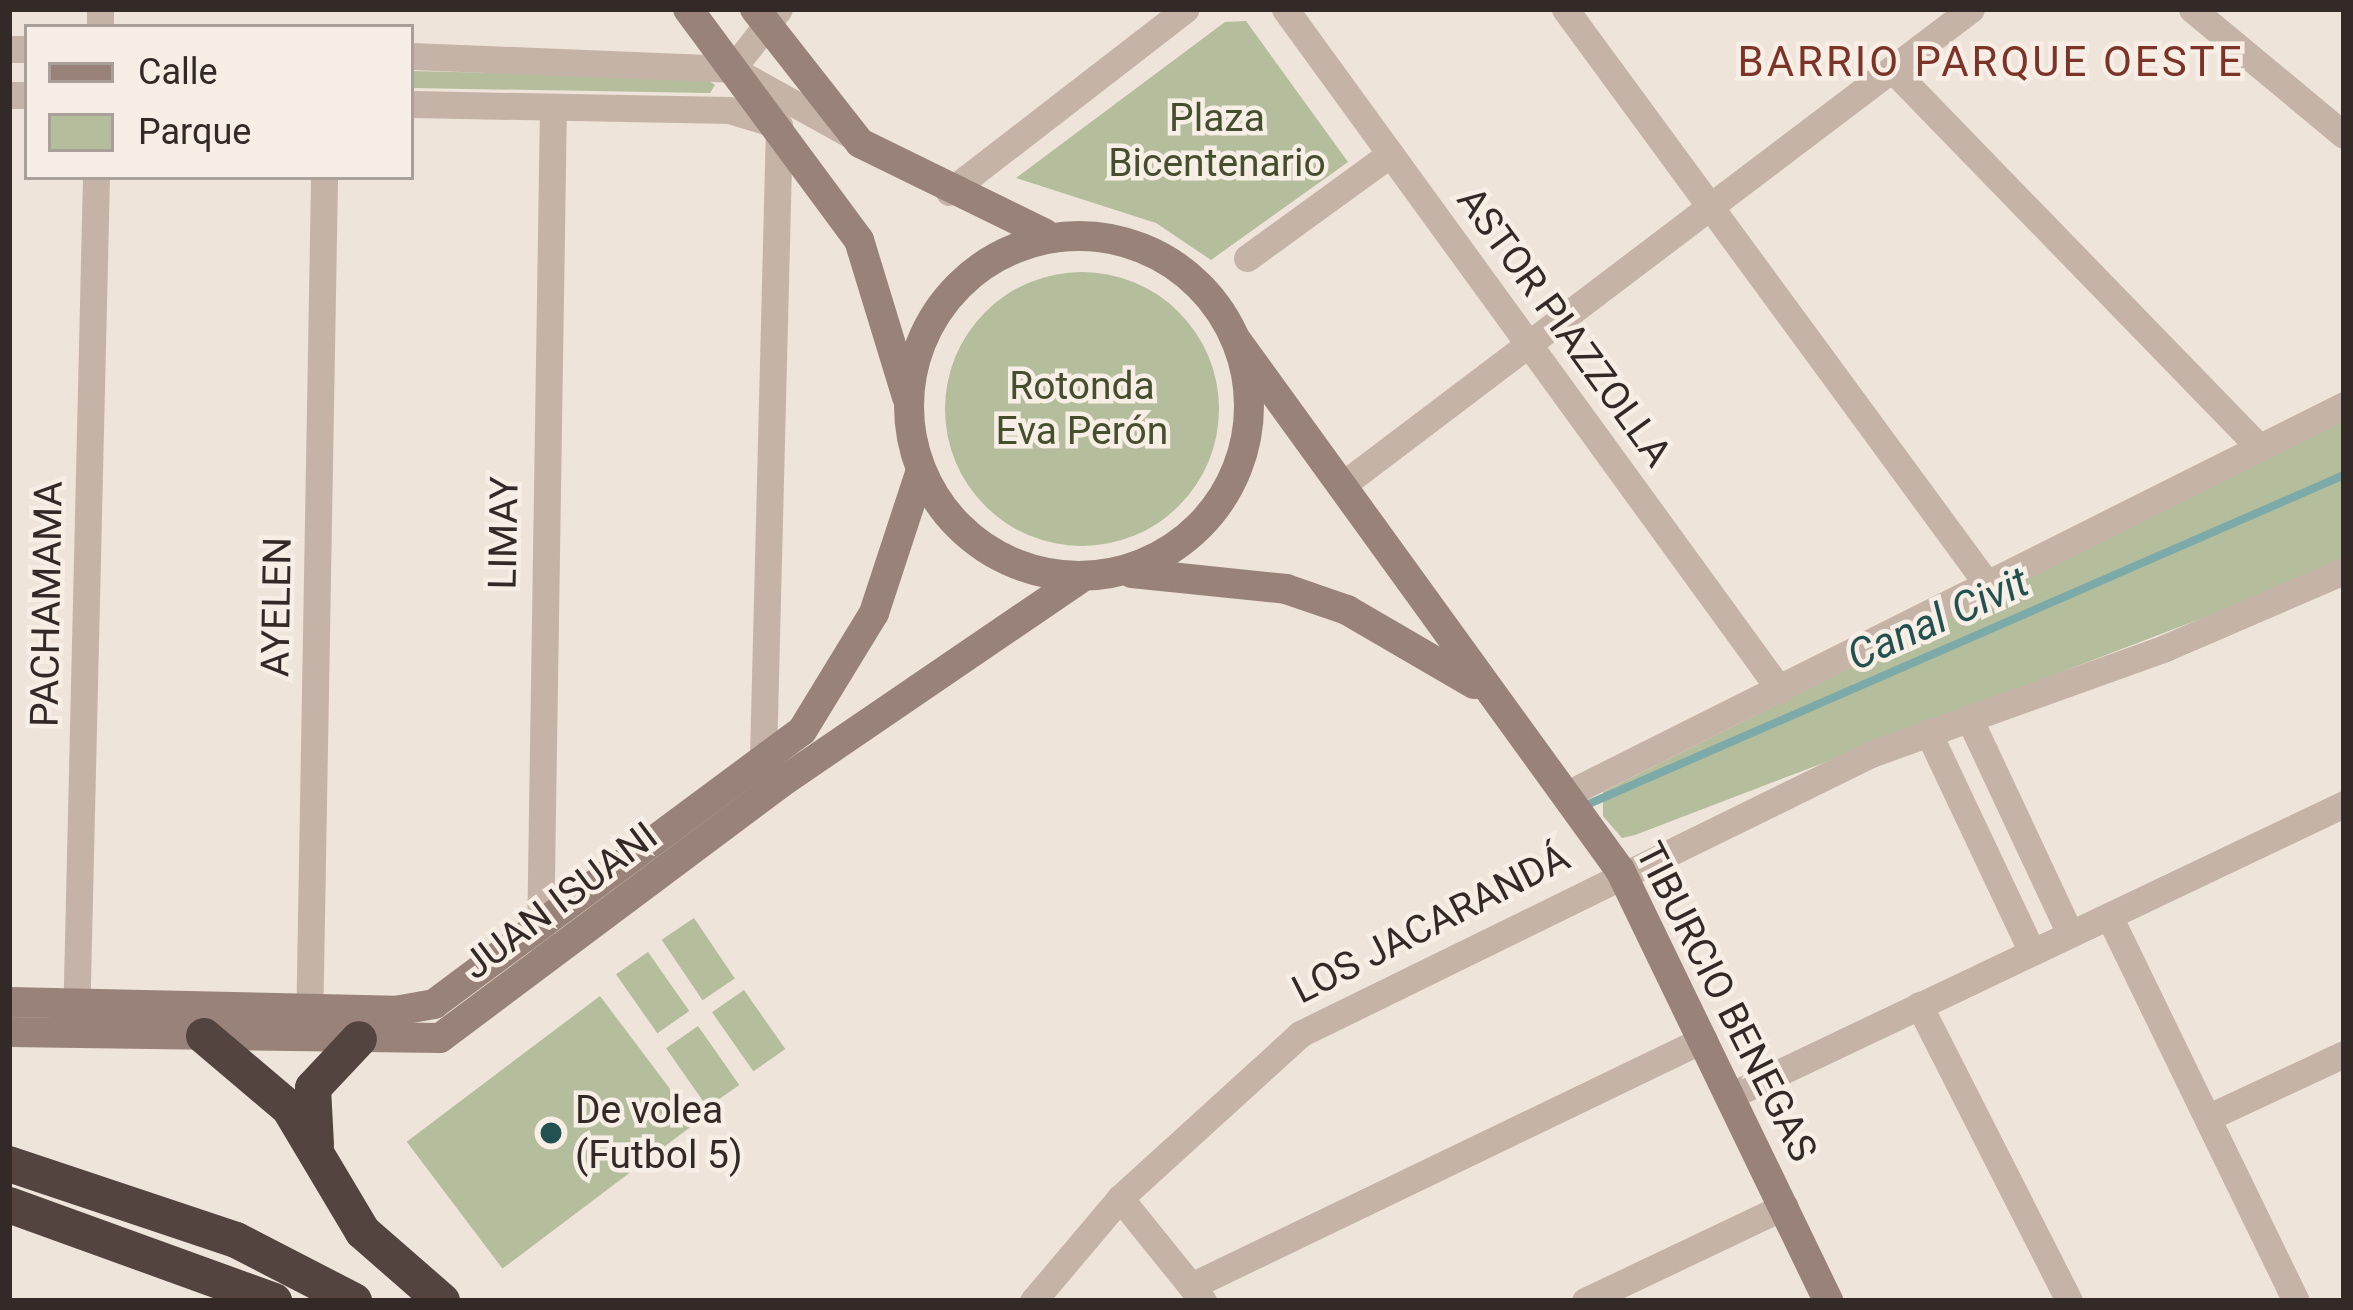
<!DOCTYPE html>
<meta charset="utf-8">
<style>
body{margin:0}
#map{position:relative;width:2353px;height:1310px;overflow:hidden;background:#efe4da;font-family:Roboto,sans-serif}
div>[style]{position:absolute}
.green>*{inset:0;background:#b4bd9c;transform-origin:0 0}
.round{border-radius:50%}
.stream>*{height:8px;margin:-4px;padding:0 4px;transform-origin:4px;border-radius:4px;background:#7caaa8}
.street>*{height:27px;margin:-13.5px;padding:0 13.5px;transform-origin:13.5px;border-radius:13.5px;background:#c6b3a8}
.secondary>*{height:30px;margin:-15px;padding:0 15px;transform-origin:15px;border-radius:15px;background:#998279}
.secondary>.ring{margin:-15px;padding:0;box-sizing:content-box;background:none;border:30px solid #998279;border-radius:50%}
.highway>*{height:36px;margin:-18px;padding:0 18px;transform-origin:18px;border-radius:18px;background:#53443f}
.dots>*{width:33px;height:33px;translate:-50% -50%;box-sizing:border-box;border:6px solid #f7eee6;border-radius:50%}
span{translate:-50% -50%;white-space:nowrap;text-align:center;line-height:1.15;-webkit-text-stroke:9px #f7eee6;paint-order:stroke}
.park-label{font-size:39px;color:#464f2d}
.street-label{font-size:39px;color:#332a27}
.poi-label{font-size:39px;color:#332a27}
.left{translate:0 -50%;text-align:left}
.neighbourhood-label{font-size:42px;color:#7b3427;letter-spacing:3px}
.water-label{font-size:42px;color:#215150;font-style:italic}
.frame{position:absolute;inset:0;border:12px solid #332a27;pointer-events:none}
.legend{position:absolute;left:24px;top:24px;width:390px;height:156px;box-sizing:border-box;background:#f7eee6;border:3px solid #a9a09a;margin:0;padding:15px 21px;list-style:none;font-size:36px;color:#332a27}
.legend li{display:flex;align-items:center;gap:24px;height:60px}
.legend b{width:60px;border:3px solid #a9a09a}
</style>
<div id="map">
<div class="green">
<i style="clip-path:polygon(1246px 21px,1348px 162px,1211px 260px,1156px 223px,1016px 178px,1225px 22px)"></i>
<i style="clip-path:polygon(411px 71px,705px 78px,715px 85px,710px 93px,411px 88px)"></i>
<i class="round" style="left:945px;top:272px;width:274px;height:274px"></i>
<i style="clip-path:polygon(2344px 419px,2344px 564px,1635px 835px,1622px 838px,1603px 816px,1603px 792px)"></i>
<i style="left:694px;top:918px;width:73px;height:39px;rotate:56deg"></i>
<i style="left:648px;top:952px;width:72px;height:39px;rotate:55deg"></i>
<i style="left:744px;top:990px;width:72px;height:39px;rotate:55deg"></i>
<i style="left:600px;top:996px;width:159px;height:242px;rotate:53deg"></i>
<i style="left:698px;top:1026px;width:72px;height:39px;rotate:55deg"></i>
</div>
<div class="stream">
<i style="left:1584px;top:806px;width:829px;rotate:-23.53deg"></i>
</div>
<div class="street">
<i style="left:1285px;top:9px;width:842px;rotate:53.99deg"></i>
<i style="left:1565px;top:9px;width:713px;rotate:53.72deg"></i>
<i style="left:2192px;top:9px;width:197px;rotate:39.7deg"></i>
<i style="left:100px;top:27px;width:18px;rotate:-90deg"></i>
<i style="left:9px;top:49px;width:18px"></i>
<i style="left:411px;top:56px;width:321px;rotate:2.3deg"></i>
<i style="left:732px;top:69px;width:136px;rotate:29deg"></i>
<i style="left:732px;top:69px;width:76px;rotate:-51.9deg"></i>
<i style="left:1892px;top:69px;width:527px;rotate:45.85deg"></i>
<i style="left:9px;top:95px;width:18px"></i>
<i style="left:411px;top:104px;width:318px;rotate:1.1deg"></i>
<i style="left:729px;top:110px;width:52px;rotate:16.7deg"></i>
<i style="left:779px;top:125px;width:634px;rotate:91.45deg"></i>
<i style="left:763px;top:759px;width:17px;rotate:59deg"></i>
<i style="left:949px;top:192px;width:299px;rotate:-37.7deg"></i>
<i style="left:1247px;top:258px;width:177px;rotate:-36deg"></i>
<i style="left:1341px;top:486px;width:790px;rotate:-37.13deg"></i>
<i style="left:1969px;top:718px;width:238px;rotate:64.9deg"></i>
<i style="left:1928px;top:732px;width:243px;rotate:64.7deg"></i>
<i style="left:1565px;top:795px;width:871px;rotate:-26.59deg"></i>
<i style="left:2109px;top:916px;width:428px;rotate:64.1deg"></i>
<i style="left:540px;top:941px;width:834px;rotate:-89.11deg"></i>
<i style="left:1919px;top:1005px;width:332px;rotate:63.1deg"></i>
<i style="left:76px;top:1025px;width:848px;rotate:-88.65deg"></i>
<i style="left:309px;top:1031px;width:854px;rotate:-88.99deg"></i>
<i style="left:1732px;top:1095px;width:678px;rotate:-25.43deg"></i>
<i style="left:2209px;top:1117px;width:149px;rotate:-25deg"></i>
<i style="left:1120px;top:1198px;width:132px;rotate:51.1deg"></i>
<i style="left:1191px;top:1286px;width:569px;rotate:-25.71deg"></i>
<i style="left:1033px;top:1301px;width:135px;rotate:-49.8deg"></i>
<i style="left:1120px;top:1198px;width:244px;rotate:-42.3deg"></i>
<i style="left:1300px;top:1034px;width:636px;rotate:-26.12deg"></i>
<i style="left:1871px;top:754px;width:313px;rotate:-19.8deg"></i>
<i style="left:2165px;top:648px;width:195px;rotate:-23.3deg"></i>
<i style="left:1585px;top:1301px;width:221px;rotate:-25.4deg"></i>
</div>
<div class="secondary">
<i style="left:688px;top:9px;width:287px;rotate:53.5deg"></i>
<i style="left:859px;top:240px;width:164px;rotate:73deg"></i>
<i style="left:755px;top:9px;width:170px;rotate:51.9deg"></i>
<i style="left:860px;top:143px;width:205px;rotate:26.1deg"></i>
<i class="ring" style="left:909px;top:236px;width:310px;height:310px"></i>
<i style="left:1237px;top:341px;width:653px;rotate:54.1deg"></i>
<i style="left:1620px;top:870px;width:479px;rotate:64.2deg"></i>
<i style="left:1132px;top:573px;width:155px;rotate:5.9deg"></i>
<i style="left:1286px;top:589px;width:65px;rotate:19deg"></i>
<i style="left:1347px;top:610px;width:147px;rotate:30.2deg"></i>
<i style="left:9px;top:1002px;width:386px;rotate:1.3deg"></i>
<i style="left:395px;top:1011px;width:40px;rotate:-10deg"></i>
<i style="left:434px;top:1004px;width:458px;rotate:-36.6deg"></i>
<i style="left:802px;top:731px;width:138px;rotate:-58.6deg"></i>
<i style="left:874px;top:613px;width:147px;rotate:-71.8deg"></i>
<i style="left:9px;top:1032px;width:431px;rotate:0.8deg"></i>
<i style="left:440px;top:1038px;width:424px;rotate:-36.8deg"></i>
<i style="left:779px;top:784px;width:364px;rotate:-34.3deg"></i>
</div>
<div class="highway">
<i style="left:204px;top:1036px;width:111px;rotate:40.3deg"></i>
<i style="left:289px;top:1108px;width:144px;rotate:59.2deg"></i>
<i style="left:363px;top:1232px;width:105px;rotate:41.1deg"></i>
<i style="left:316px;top:1145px;width:57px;rotate:-93deg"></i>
<i style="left:313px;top:1088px;width:67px;rotate:-46.8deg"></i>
<i style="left:9px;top:1164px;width:239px;rotate:18.5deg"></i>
<i style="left:236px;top:1240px;width:133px;rotate:27.3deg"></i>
<i style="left:9px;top:1205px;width:282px;rotate:19.9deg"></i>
</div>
<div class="dots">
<i style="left:551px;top:1133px;background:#215150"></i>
</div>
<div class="park-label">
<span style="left:1217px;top:141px">Plaza<br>Bicentenario</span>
<span style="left:1082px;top:409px">Rotonda<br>Eva Perón</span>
</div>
<div class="street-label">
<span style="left:1564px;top:327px;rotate:54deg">ASTOR PIAZZOLLA</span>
<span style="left:504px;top:533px;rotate:-89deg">LIMAY</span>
<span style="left:47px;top:604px;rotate:-89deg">PACHAMAMA</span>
<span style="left:277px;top:607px;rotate:-89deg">AYELEN</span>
<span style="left:560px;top:901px;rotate:-37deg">JUAN ISUANI</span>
<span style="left:1431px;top:924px;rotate:-27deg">LOS JACARANDÁ</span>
<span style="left:1726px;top:1002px;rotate:63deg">TIBURCIO BENEGAS</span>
</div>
<div class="poi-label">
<span class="left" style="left:575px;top:1133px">De volea<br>(Futbol 5)</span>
</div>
<div class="neighbourhood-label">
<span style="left:1991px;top:62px">BARRIO PARQUE OESTE</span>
</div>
<div class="water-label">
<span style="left:1938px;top:619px;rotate:-24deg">Canal Civit</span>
</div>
<div class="frame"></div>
<ul class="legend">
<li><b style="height:15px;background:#998279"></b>Calle</li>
<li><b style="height:33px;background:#b4bd9c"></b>Parque</li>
</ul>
</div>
